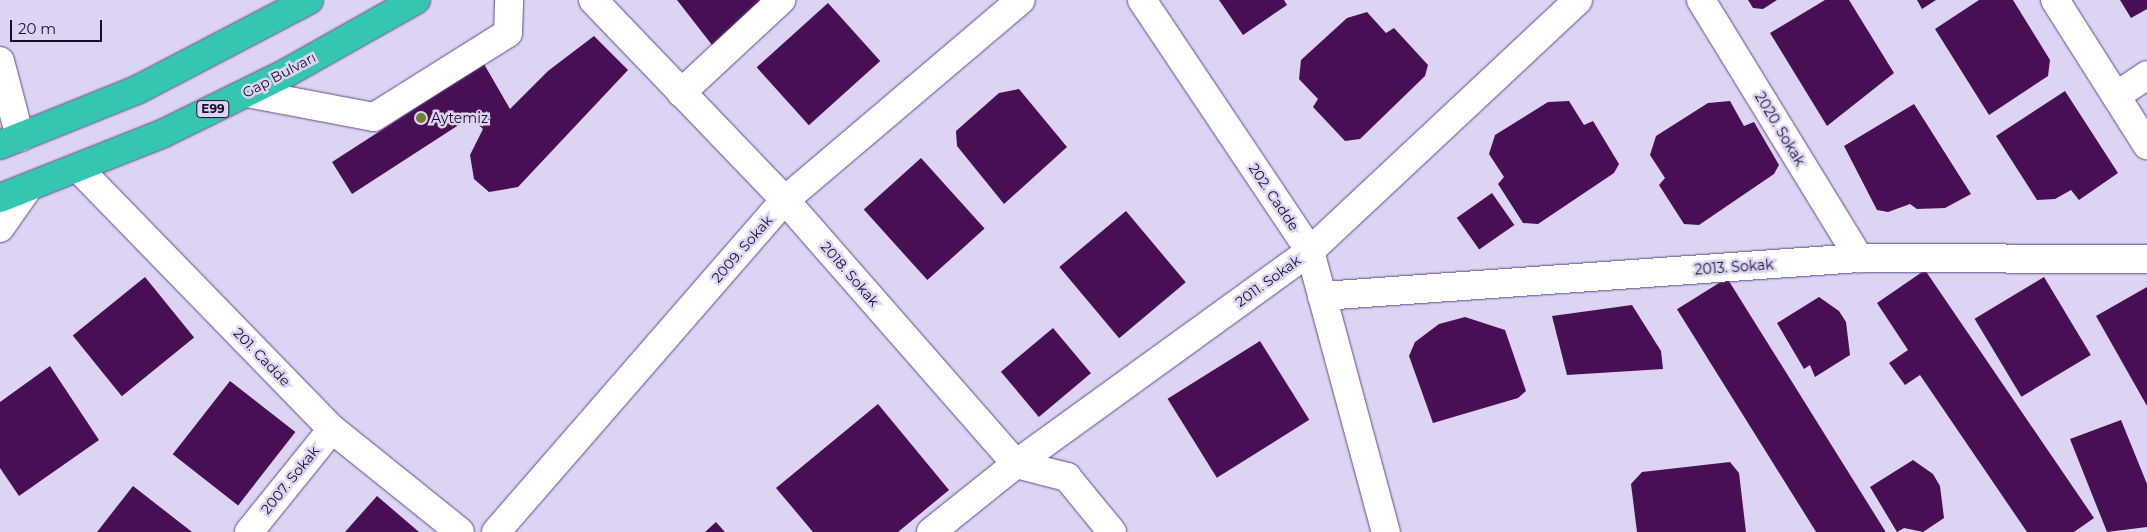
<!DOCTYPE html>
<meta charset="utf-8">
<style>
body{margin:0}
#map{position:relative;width:2147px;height:532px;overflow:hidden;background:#ddd4f3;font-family:Montserrat,sans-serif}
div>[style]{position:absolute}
.building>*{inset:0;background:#480f54;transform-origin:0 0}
.roads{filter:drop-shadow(0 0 1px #63498d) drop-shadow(0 0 1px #63498d)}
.minor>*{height:28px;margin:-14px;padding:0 14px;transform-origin:14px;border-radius:14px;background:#fff}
.highway>*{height:28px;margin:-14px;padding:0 14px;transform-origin:14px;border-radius:14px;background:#35c6af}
.dots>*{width:14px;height:14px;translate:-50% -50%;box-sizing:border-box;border:2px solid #ddd4f3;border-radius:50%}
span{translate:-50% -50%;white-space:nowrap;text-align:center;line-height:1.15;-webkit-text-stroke:5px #ddd4f3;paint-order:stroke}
.shield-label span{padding:1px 4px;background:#ddd4f3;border:1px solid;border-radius:4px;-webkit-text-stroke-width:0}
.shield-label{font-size:12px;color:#180d29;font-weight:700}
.street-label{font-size:14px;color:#180d29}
.poi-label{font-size:14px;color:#180d29}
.left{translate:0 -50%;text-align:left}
.scale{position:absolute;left:10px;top:20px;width:92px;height:22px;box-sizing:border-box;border:2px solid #180d29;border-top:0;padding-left:6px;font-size:15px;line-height:18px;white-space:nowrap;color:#180d29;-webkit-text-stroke:4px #ddd4f3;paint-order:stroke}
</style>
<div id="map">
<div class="building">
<i style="clip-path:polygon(677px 0,769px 0,712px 45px)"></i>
<i style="clip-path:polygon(1219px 0,1284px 0,1287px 5px,1243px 35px)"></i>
<i style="clip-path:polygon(1748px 0,1777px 0,1763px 9px,1753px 8px)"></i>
<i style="clip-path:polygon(1825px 0,1849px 0,1894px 73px,1827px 126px,1770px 33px)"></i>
<i style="clip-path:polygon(1917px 0,1936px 0,1922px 9px)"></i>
<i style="clip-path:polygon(1979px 0,2013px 0,2050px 60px,2048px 76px,1989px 115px,1935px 29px)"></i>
<i style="clip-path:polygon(2120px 0,2147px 0,2147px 9px,2131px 18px)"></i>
<i style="left:828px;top:3px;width:78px;height:96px;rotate:48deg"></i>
<i style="clip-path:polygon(1367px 12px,1386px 33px,1394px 28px,1428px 65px,1425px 76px,1360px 139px,1345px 141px,1313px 107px,1318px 99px,1299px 79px,1301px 60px,1347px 18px)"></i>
<i style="clip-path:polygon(594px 36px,628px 70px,518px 187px,489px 192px,474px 179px,470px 155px,483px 129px,471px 117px,352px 194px,332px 162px,484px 64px,510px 109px,548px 71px)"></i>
<i style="clip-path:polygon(1019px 89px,1067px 147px,1004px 204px,957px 146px,956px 131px,999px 93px)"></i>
<i style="clip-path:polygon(2065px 91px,2118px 173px,2079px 200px,2071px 190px,2055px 199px,2037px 200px,1996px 136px)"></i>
<i style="clip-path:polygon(1569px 101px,1584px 125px,1593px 121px,1619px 164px,1614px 173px,1538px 224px,1523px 223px,1498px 184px,1504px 177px,1489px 154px,1495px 135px,1548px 102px)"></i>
<i style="clip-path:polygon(1730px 101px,1744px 126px,1754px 122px,1779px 165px,1774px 174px,1699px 225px,1684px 224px,1659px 185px,1665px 178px,1650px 155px,1656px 136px,1708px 103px)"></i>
<i style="clip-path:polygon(1914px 104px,1971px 194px,1945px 208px,1917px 209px,1910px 204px,1888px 212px,1877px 210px,1844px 146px)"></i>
<i style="left:921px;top:158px;width:95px;height:77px;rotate:48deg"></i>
<i style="left:1492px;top:193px;width:39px;height:43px;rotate:55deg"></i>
<i style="left:1126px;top:211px;width:93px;height:87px;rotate:50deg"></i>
<i style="clip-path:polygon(1925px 270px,2094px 518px,2074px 532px,2027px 532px,1920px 375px,1905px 385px,1889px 363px,1908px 350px,1877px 303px)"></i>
<i style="left:145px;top:277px;width:78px;height:93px;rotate:51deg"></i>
<i style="left:2044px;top:277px;width:91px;height:81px;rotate:59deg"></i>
<i style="left:1727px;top:278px;width:299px;height:59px;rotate:58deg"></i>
<i style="clip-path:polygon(2147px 287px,2147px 406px,2096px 316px)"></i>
<i style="clip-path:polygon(1819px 297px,1839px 311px,1846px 322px,1850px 355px,1815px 377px,1810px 365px,1804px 369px,1777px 323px)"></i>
<i style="clip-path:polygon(1632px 305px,1661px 351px,1663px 369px,1567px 375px,1552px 316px)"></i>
<i style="clip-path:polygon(1465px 317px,1505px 330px,1526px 391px,1518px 398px,1433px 423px,1409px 356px,1415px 342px,1439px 324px)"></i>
<i style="left:1053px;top:328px;width:59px;height:68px;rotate:50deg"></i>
<i style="left:1260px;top:341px;width:93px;height:109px;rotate:58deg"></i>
<i style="clip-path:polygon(50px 366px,99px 440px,19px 496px,0 468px,0 402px)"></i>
<i style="left:230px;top:381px;width:83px;height:93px;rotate:38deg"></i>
<i style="clip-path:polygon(878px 404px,949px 490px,898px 532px,813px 532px,776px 488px)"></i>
<i style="clip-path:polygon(2121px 420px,2147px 484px,2147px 527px,2107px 532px,2070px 439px)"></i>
<i style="clip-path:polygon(1913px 460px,1933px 474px,1940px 486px,1944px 518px,1923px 532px,1904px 528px,1897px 532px,1870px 487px)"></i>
<i style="clip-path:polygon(1730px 462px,1739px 473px,1746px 532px,1637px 532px,1631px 484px,1642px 472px)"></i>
<i style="clip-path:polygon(133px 486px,192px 532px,97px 532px)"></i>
<i style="clip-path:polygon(377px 496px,419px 532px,345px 532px)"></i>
<i style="clip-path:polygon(716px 522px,725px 532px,705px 532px)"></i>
</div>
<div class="roads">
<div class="minor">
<i style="left:593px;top:0;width:277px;rotate:46.2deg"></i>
<i style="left:785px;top:200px;width:351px;rotate:48.8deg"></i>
<i style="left:1016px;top:464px;width:53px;rotate:14.3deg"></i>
<i style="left:1067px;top:477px;width:71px;rotate:50.7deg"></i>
<i style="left:1142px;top:0;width:302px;rotate:56.2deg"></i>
<i style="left:1310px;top:251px;width:291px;rotate:74.9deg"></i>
<i style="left:1701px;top:0;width:303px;rotate:58.5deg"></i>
<i style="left:2055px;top:0;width:172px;rotate:57.6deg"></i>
<i style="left:0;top:61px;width:79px;rotate:75.3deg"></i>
<i style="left:247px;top:93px;width:129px;rotate:10.7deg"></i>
<i style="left:374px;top:117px;width:158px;rotate:-32.1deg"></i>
<i style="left:508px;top:33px;width:33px;rotate:-88deg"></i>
<i style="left:681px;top:93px;width:137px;rotate:-42.9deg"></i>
<i style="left:2116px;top:96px;width:37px;rotate:-34deg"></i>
<i style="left:78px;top:168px;width:364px;rotate:45.8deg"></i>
<i style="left:332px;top:429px;width:164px;rotate:38.8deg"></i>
<i style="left:0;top:228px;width:49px;rotate:-55deg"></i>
<i style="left:1322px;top:296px;width:538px;rotate:-4.05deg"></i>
<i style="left:1859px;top:258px;width:288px;rotate:0.2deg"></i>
<i style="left:249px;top:532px;width:132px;rotate:-51.1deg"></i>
<i style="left:496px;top:532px;width:440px;rotate:-49deg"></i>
<i style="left:785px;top:200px;width:309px;rotate:-40.3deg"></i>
<i style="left:931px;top:532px;width:109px;rotate:-38.7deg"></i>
<i style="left:1016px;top:464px;width:363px;rotate:-35.9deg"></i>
<i style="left:1310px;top:251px;width:367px;rotate:-43.1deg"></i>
</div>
<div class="highway">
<i style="left:0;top:145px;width:148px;rotate:-21.9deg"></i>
<i style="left:137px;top:90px;width:194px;rotate:-27.6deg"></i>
<i style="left:0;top:198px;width:174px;rotate:-21.6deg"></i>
<i style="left:162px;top:134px;width:140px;rotate:-26.2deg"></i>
<i style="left:288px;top:72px;width:147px;rotate:-29.4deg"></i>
</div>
</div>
<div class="dots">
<i style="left:421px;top:118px;background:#6f802f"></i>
</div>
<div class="shield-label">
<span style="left:213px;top:109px">E99</span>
</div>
<div class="street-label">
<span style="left:279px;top:75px;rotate:-28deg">Gap Bulvarı</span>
<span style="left:1780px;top:129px;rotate:59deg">2020. Sokak</span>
<span style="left:1274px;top:197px;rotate:56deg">202. Cadde</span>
<span style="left:742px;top:249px;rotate:-49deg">2009. Sokak</span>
<span style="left:1734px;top:267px;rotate:-4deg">2013. Sokak</span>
<span style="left:850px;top:274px;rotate:49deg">2018. Sokak</span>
<span style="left:1268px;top:281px;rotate:-36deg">2011. Sokak</span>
<span style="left:262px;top:357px;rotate:46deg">201. Cadde</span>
<span style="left:290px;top:480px;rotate:-51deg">2007. Sokak</span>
</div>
<div class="poi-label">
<span class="left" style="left:431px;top:118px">Aytemiz</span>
</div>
<div class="scale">20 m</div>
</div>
